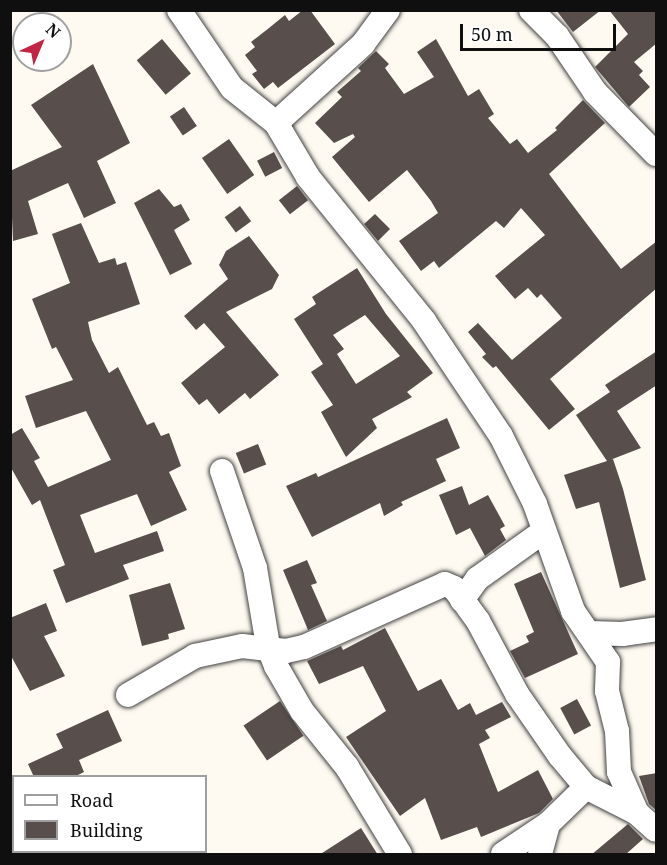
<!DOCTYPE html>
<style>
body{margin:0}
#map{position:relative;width:667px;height:865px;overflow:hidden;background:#fffaf1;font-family:"Noto Serif",serif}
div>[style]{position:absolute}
.building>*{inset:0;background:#584e4b;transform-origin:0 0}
.roads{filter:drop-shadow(0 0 2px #424242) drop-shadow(0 0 2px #424242)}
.minor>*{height:24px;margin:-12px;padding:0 12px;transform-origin:12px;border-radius:12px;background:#fff}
span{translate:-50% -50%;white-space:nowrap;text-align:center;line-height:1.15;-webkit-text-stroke:6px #fff;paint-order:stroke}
.frame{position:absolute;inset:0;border:12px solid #0f0f0f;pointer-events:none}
.legend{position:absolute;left:12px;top:775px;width:195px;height:78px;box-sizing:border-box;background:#fff;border:2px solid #9f9f9f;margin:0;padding:8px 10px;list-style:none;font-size:18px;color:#0f0f0f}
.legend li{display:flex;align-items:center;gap:12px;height:30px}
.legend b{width:30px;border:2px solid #9f9f9f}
.north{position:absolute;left:12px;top:12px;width:60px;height:60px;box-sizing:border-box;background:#fff;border:2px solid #9f9f9f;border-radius:50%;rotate:44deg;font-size:16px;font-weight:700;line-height:24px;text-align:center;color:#0f0f0f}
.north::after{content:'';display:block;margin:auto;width:21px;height:27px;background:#c22443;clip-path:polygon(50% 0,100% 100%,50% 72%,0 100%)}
.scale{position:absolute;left:460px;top:24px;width:156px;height:27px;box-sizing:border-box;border:3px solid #0f0f0f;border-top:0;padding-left:8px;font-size:18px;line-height:21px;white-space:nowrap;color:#0f0f0f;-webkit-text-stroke:4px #fff;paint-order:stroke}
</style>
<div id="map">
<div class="building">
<i style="clip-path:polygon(303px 10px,310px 10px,335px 44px,278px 88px,273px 82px,264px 89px,252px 74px,257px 71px,245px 55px,255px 47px,251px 42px,269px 28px,285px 15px,289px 21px)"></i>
<i style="clip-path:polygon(556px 10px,601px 10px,573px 32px)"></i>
<i style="clip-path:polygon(609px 10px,657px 10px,657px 43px,634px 62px,643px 71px,639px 75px,650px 87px,629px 107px,595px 67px,628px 34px)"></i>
<i style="left:162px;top:39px;width:45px;height:33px;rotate:50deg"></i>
<i style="clip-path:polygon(436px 39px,468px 96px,479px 89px,494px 114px,488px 118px,510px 144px,517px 139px,528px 153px,557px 130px,555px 128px,583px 100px,605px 123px,549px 174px,621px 269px,657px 241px,657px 288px,550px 379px,575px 409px,549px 430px,496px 366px,493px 368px,482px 357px,486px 354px,468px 332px,478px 323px,512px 360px,562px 318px,541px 294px,537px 298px,528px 288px,515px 299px,495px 276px,545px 235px,521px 208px,504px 228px,496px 221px,439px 268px,434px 261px,421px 271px,399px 241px,438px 213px,431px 201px,407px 170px,369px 202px,332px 157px,355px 137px,353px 134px,334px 143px,315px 123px,342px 97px,337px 92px,361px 71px,358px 68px,376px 51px,389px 64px,385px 68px,404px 94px,434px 77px,417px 52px)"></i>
<i style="clip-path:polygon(93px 64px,130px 143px,97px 161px,116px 203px,84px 218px,68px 183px,28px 201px,38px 234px,13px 241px,10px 171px,62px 147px,31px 105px)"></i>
<i style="left:184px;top:107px;width:23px;height:17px;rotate:56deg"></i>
<i style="left:229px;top:139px;width:44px;height:33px;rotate:55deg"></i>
<i style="left:274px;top:152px;width:18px;height:19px;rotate:63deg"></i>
<i style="left:297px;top:186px;width:18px;height:23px;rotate:52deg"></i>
<i style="clip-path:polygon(159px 189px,174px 207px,181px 204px,190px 220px,174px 230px,192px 264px,170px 275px,134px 203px)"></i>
<i style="left:240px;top:206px;width:19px;height:19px;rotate:54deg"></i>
<i style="clip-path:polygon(375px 214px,390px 229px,378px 241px,364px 224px)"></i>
<i style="clip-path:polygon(81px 223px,99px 263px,115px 258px,117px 265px,126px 262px,140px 304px,88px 322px,92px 340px,109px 373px,118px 367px,147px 425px,154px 422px,161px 436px,169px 433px,181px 466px,169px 472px,187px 510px,151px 526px,137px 494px,80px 515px,95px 553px,157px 531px,164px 551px,123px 565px,129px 579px,66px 603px,53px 570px,65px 565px,40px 500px,32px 505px,10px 466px,10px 435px,22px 428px,40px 458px,34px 461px,48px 487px,111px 460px,86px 411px,36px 428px,25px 396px,73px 380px,56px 347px,52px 349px,32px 299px,70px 283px,52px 234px)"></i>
<i style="clip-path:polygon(249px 236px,279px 275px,272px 289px,226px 312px,279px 375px,250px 399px,245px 393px,219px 414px,207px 399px,199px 405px,181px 383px,225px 347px,204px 323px,196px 330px,184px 316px,228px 279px,219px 265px,226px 251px)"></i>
<i style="clip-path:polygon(evenodd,357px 268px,386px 314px,433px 373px,407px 392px,412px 397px,372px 419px,377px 428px,346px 457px,321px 412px,333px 405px,311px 372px,323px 364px,294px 319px,316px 304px,312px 297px,357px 268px,365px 315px,400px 356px,356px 384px,337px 354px,344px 349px,333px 335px,365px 315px)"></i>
<i style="clip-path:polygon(657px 351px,657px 385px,617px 411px,641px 448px,610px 460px,613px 459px,623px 489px,646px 580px,620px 588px,599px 502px,576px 509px,564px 475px,607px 461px,576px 415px,610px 392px,605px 385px)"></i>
<i style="clip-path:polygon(447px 418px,460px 448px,436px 459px,446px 481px,401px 502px,403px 505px,384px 516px,380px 503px,312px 537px,286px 486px,316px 473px,318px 477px)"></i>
<i style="left:258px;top:444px;width:22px;height:24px;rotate:68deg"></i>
<i style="clip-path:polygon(462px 486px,469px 505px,488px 495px,505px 526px,500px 529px,506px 540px,485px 556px,470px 528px,456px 535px,439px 495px)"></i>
<i style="clip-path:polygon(307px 560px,317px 583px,311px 585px,327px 621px,308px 630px,283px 570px)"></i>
<i style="clip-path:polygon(541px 572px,578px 654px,525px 678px,510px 651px,529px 642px,526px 636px,534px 632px,514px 584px)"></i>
<i style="clip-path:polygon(170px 583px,185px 629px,168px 634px,169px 639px,142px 646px,129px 595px)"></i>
<i style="clip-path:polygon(46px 603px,57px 631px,44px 636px,65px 676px,30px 691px,10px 654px,10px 618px)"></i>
<i style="clip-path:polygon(385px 628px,418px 691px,441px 679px,458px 710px,470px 703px,476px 715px,502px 702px,511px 717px,485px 730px,490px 738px,479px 744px,498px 792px,538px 770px,553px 799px,539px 813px,481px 837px,477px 827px,441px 840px,425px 798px,400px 816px,346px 737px,386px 711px,363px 666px,319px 684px,307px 661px,341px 646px,343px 650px)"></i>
<i style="left:577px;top:699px;width:30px;height:19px;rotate:62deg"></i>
<i style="left:280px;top:701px;width:42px;height:44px;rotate:56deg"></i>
<i style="clip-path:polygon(108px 710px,122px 741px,79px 760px,84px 772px,74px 777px,34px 777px,28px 764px,63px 748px,56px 734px)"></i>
<i style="clip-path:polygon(657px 773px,657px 811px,649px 804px,639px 776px)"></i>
<i style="clip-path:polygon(628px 824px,643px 839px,625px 855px,591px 855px)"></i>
<i style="clip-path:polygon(361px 828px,378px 855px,319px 855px)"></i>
</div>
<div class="roads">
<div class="minor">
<i style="left:179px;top:10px;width:94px;rotate:55.8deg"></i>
<i style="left:232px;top:88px;width:56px;rotate:38.5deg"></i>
<i style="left:276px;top:123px;width:63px;rotate:59.3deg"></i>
<i style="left:308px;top:177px;width:185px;rotate:51.1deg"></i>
<i style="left:424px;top:321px;width:138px;rotate:56.2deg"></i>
<i style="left:501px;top:436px;width:76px;rotate:63.4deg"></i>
<i style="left:535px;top:504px;width:114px;rotate:70.4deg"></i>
<i style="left:573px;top:611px;width:62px;rotate:55.5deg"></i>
<i style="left:608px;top:662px;width:29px;rotate:92deg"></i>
<i style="left:607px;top:691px;width:41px;rotate:76deg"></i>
<i style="left:617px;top:731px;width:41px;rotate:87.2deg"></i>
<i style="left:619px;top:772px;width:45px;rotate:66.3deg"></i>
<i style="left:637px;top:813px;width:25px;rotate:42deg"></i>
<i style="left:531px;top:10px;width:37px;rotate:45deg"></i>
<i style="left:557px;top:36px;width:68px;rotate:55.8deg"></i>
<i style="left:595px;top:92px;width:87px;rotate:45.5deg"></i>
<i style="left:276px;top:123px;width:118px;rotate:-42.2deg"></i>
<i style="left:363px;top:44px;width:42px;rotate:-53.7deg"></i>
<i style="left:222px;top:471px;width:102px;rotate:71.2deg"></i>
<i style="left:255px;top:568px;width:79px;rotate:80.5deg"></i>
<i style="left:268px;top:646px;width:22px;rotate:68deg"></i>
<i style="left:276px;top:666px;width:52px;rotate:60deg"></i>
<i style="left:302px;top:711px;width:72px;rotate:51.2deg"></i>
<i style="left:347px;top:767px;width:102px;rotate:58.7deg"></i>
<i style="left:462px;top:600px;width:26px;rotate:-54deg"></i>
<i style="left:477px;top:579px;width:82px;rotate:-35.6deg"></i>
<i style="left:590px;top:633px;width:32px;rotate:2deg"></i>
<i style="left:622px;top:634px;width:34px;rotate:-8deg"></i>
<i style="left:128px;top:695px;width:78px;rotate:-30.2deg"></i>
<i style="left:195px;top:656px;width:48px;rotate:-12deg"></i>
<i style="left:242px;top:646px;width:44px;rotate:6.5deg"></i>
<i style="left:286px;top:651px;width:18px;rotate:-13deg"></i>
<i style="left:304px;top:647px;width:154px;rotate:-24.1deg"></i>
<i style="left:445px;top:584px;width:10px;rotate:24deg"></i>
<i style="left:454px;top:588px;width:41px;rotate:54deg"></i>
<i style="left:478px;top:621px;width:83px;rotate:61.9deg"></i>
<i style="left:517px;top:694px;width:75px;rotate:55.3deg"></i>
<i style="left:560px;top:756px;width:40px;rotate:50deg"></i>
<i style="left:586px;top:787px;width:57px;rotate:27deg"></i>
<i style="left:503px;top:854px;width:54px;rotate:-33.7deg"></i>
<i style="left:548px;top:824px;width:53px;rotate:-44.2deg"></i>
<i style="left:540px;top:854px;width:31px;rotate:-75deg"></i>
</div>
</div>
<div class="frame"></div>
<ul class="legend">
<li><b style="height:8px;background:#fff"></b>Road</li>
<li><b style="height:16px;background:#584e4b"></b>Building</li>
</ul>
<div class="north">N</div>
<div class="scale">50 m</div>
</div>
